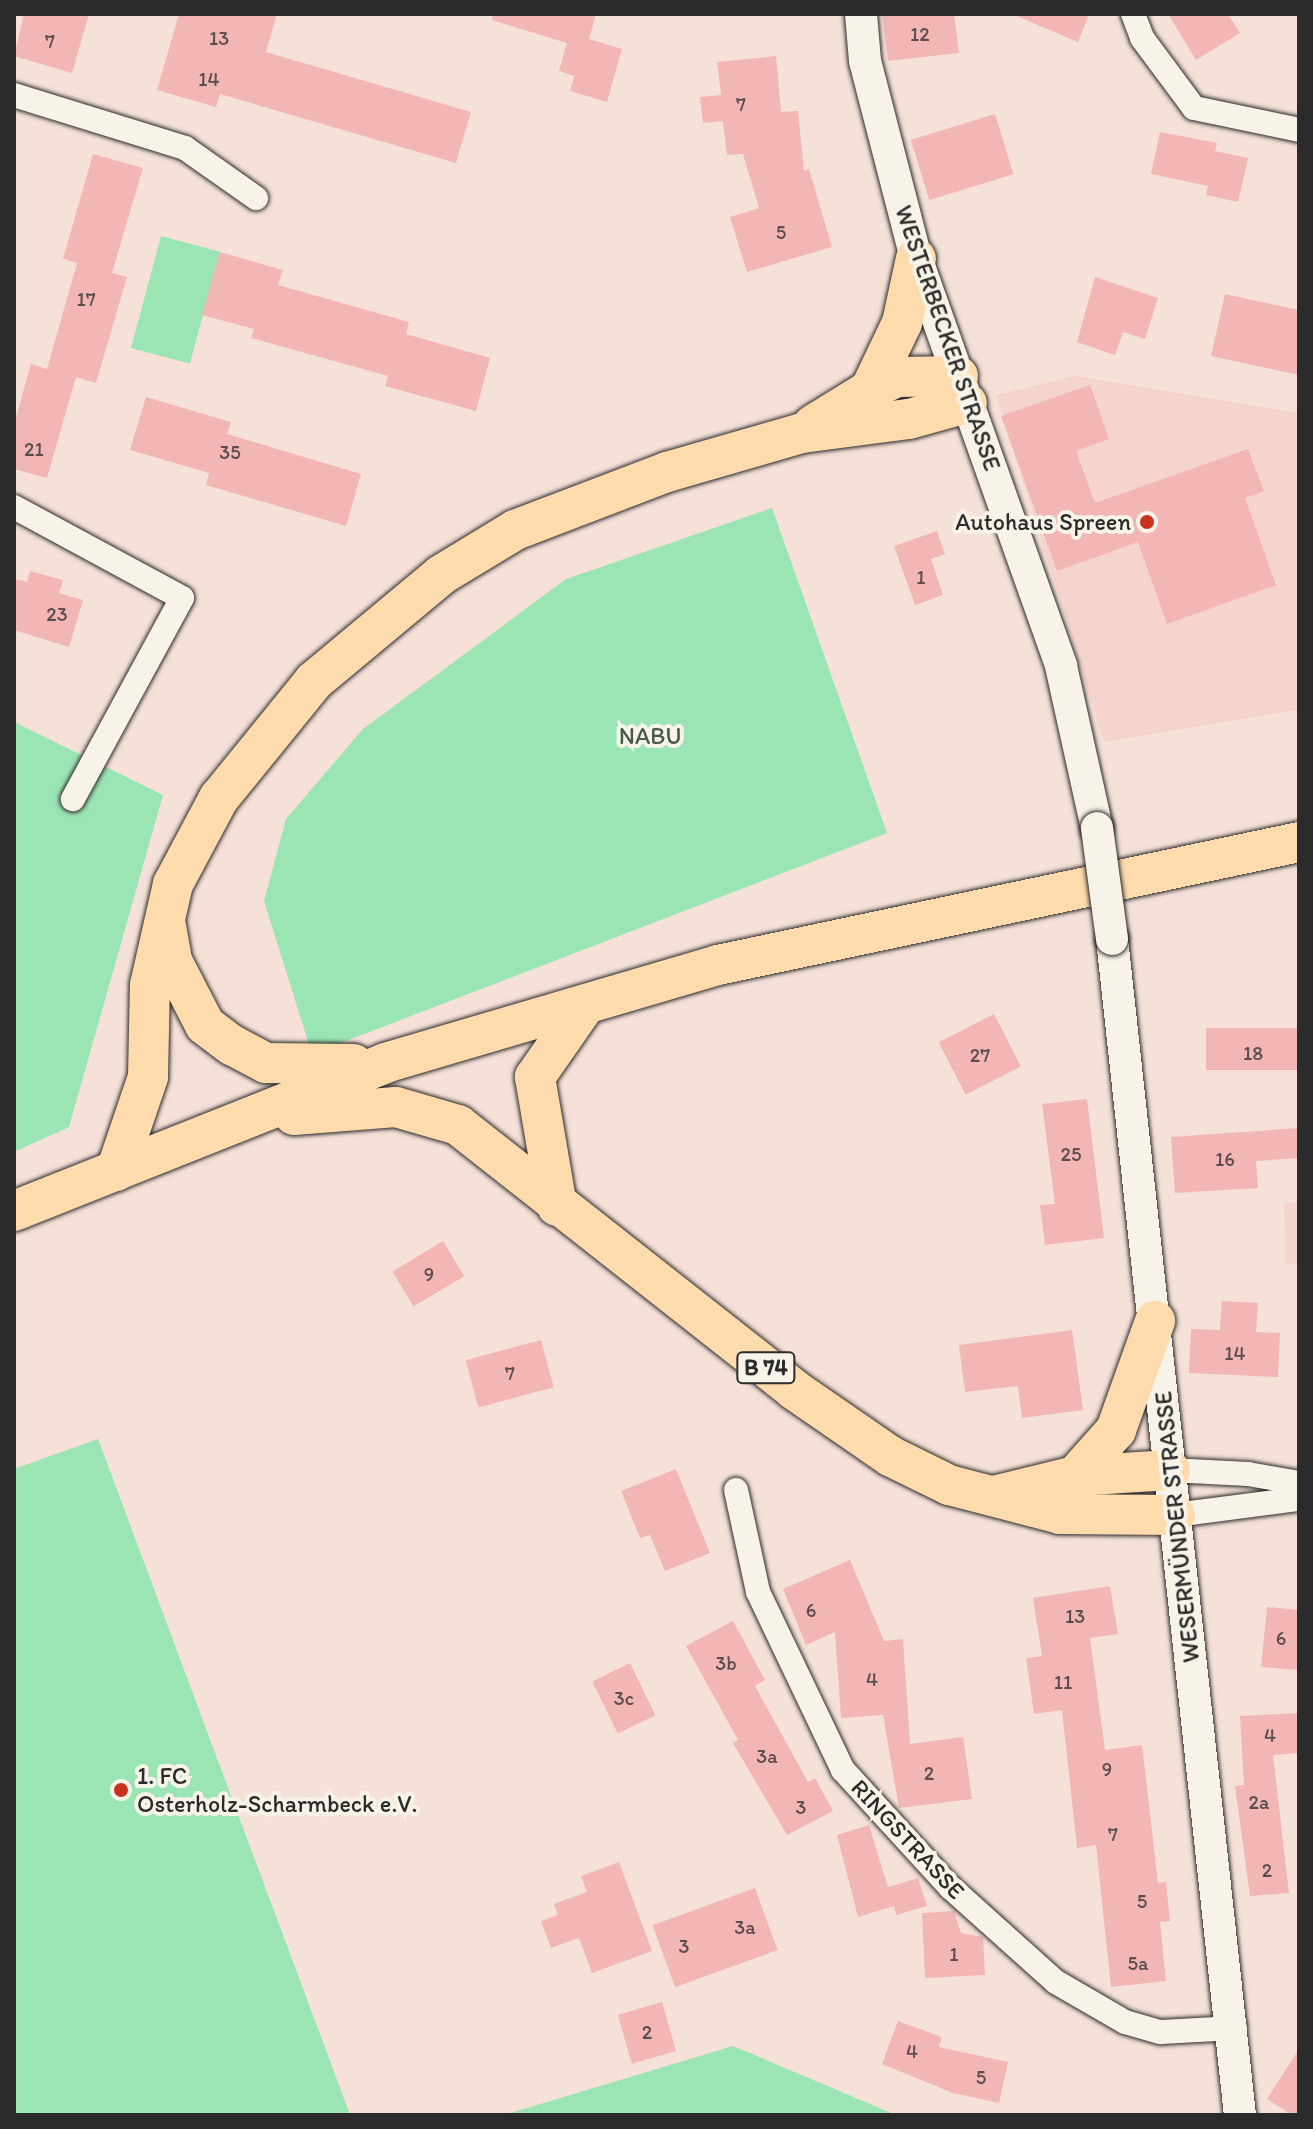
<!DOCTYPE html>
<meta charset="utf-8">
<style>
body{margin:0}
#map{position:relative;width:1313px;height:2129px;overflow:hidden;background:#f6e1d9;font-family:Itim,sans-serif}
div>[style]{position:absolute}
.built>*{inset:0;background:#f5d4ce}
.green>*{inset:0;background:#9be4b3;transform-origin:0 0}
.building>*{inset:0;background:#f2b6b5;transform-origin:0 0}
.roads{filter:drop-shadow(0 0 2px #2b2b2b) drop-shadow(0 0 2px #2b2b2b)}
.minor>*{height:24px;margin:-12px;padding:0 12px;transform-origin:12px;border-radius:12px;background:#f7f3e8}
.tertiary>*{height:32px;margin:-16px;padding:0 16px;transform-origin:16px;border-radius:16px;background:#f7f3e8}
.primary>*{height:40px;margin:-20px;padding:0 20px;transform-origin:20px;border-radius:20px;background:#fedbac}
.bridges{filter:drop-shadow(0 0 2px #2b2b2b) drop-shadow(0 0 2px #2b2b2b)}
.tertiary-bridge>*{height:32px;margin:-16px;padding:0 16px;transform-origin:16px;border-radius:16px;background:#f7f3e8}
.dots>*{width:22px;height:22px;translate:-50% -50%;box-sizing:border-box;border:4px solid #f7f3e8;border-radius:50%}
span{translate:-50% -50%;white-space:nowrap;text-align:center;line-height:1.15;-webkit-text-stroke:8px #f7f3e8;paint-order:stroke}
.number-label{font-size:20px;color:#5d4e4e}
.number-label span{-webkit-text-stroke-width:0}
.shield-label span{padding:2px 6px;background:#f7f3e8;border:2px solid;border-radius:6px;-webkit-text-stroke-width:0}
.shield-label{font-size:22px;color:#2b2b2b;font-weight:700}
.street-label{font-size:24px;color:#2b2b2b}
.poi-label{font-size:24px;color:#2b2b2b}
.right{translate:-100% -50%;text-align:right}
.left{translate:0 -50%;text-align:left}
.park-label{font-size:24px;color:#47594d}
.frame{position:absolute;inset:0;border:16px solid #2b2b2b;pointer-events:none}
</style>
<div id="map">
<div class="built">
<i style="clip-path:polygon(1074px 376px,1299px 413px,1299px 710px,1104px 742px,996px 395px)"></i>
<i style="clip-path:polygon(1299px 1202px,1299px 1263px,1286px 1264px,1284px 1204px)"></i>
</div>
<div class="green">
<i style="left:161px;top:236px;width:61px;height:116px;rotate:15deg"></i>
<i style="clip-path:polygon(772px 508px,887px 833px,312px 1054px,264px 901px,286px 819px,363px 729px,566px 579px)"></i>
<i style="clip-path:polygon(14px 722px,163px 795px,69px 1127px,14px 1152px)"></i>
<i style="clip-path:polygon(98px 1439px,349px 2112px,347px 2115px,14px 2115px,14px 1469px)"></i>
<i style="clip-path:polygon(733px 2046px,896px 2115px,504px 2115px)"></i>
</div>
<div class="building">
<i style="clip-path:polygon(24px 14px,89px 14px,72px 73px,14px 56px)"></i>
<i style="clip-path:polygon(179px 14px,277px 14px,266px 52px,471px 112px,456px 163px,220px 94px,216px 107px,157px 90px)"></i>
<i style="clip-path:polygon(493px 14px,596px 14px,589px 39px,622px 49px,607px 102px,570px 91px,574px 76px,559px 71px,567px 43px,492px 20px)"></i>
<i style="clip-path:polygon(882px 14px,954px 14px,959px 53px,888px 61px)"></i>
<i style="clip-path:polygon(1012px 14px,1089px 14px,1078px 42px)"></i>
<i style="clip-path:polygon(1168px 14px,1228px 14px,1240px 33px,1196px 60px)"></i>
<i style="clip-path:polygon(776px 56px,781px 112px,798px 111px,804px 171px,809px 169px,832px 247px,747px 272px,730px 217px,759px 208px,743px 154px,727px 155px,723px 121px,703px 123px,700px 97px,721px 95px,717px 62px)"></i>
<i style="left:995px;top:114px;width:63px;height:88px;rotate:73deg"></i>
<i style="clip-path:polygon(1160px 132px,1217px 143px,1215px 151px,1248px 158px,1238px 202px,1206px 195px,1208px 186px,1151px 174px)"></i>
<i style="clip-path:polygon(93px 154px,143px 168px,112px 273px,127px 277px,96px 383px,76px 377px,47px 478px,14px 469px,14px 424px,31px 364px,47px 369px,77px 263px,63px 259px)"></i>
<i style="clip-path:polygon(220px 252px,283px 270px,278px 285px,409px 322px,406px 334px,490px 358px,476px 411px,385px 386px,388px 376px,251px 338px,254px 329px,202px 315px)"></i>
<i style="clip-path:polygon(1095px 277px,1158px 298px,1145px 339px,1123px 332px,1115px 355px,1077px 342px)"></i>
<i style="clip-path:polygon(1225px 294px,1299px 310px,1299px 375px,1211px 356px)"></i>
<i style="clip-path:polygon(1090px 385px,1109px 439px,1076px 451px,1095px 503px,1248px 449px,1264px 491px,1245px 498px,1276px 585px,1167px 624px,1138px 542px,1057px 571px,1001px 416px)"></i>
<i style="clip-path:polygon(146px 397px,231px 422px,227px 434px,361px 474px,346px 526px,206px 485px,209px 473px,130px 450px)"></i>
<i style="clip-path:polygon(937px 531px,945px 554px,931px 559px,943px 595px,915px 605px,894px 546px)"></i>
<i style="clip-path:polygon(30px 571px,63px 580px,59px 593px,83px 600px,69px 647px,14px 630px,14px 579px,27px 582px)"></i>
<i style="left:994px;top:1014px;width:59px;height:62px;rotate:63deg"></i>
<i style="left:1299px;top:1028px;width:42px;height:93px;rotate:90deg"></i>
<i style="clip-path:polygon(1087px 1099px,1104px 1238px,1045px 1245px,1040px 1205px,1055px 1204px,1042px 1104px)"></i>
<i style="clip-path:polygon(1299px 1128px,1299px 1158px,1256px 1161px,1258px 1188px,1175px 1193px,1171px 1137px)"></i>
<i style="left:443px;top:1241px;width:41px;height:59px;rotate:59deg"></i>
<i style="clip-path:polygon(1222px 1301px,1258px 1303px,1256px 1332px,1280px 1333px,1278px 1377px,1189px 1373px,1191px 1329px,1220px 1330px)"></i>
<i style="clip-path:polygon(1072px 1330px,1083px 1410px,1022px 1418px,1018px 1386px,965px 1392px,959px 1345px)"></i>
<i style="left:541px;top:1340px;width:49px;height:78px;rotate:75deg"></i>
<i style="clip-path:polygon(676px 1469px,710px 1553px,665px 1571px,650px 1535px,640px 1538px,621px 1491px)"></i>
<i style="clip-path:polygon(850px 1560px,884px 1641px,903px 1639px,910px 1744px,963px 1737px,972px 1799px,899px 1808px,883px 1715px,841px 1718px,835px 1632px,806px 1645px,783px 1589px)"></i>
<i style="clip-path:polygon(1110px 1586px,1118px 1634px,1090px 1638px,1105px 1750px,1142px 1745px,1158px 1883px,1166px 1882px,1170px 1921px,1160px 1922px,1166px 1981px,1111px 1987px,1096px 1845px,1077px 1848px,1062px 1710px,1034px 1714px,1026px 1658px,1042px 1656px,1033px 1598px)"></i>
<i style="clip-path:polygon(1267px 1607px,1299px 1610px,1299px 1670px,1261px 1667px)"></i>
<i style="clip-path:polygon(733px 1621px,765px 1680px,755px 1686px,808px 1782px,815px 1778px,833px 1811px,787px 1835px,733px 1743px,738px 1740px,686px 1646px)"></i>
<i style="left:630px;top:1663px;width:58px;height:42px;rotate:64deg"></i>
<i style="clip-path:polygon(1299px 1713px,1299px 1753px,1273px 1755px,1289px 1893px,1250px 1896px,1235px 1786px,1244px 1785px,1240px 1716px)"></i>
<i style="clip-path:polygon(869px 1825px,893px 1904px,888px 1887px,918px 1878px,927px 1906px,896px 1915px,894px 1906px,858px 1917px,837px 1835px)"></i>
<i style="clip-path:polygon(619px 1862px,652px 1951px,592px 1973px,579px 1938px,551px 1948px,541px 1921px,558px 1915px,554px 1904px,587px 1892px,581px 1876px)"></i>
<i style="left:755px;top:1888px;width:66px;height:109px;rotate:70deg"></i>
<i style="clip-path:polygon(954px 1911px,961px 1933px,983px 1937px,985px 1975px,925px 1978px,922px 1913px)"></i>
<i style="left:662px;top:2002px;width:51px;height:46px;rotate:74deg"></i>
<i style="clip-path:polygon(898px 2021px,942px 2037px,939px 2047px,1008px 2062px,999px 2103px,953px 2093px,882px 2064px)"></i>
<i style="clip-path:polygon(1299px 2049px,1299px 2115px,1292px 2115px,1267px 2099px)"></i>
</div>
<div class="roads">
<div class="minor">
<i style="left:1133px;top:14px;width:26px;rotate:69deg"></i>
<i style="left:1142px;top:38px;width:87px;rotate:53.4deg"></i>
<i style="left:1194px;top:108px;width:107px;rotate:11.8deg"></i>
<i style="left:14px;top:95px;width:179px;rotate:17.2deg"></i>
<i style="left:185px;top:148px;width:87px;rotate:35.2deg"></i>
<i style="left:14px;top:507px;width:191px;rotate:28.4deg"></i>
<i style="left:182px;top:598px;width:229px;rotate:118.5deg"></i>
<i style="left:1170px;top:1470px;width:78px;rotate:2.9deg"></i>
<i style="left:1248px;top:1474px;width:52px;rotate:10deg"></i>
<i style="left:736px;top:1490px;width:104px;rotate:77.8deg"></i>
<i style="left:758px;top:1592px;width:197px;rotate:64.5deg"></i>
<i style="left:843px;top:1770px;width:159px;rotate:47.6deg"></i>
<i style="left:950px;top:1887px;width:142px;rotate:41.9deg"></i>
<i style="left:1056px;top:1982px;width:80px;rotate:30.1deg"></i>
<i style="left:1125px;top:2022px;width:37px;rotate:16deg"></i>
<i style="left:1161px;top:2032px;width:74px;rotate:-3.1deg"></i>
<i style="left:1175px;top:1515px;width:125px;rotate:-7.4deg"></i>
</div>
<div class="tertiary">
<i style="left:861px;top:14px;width:47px;rotate:85.1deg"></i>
<i style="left:865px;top:61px;width:203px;rotate:75.5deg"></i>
<i style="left:916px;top:258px;width:433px;rotate:70.4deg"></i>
<i style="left:1061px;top:666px;width:166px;rotate:77.5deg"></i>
<i style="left:1112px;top:939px;width:1183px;rotate:83.79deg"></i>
</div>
<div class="primary">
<i style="left:870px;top:390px;width:30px;rotate:-26deg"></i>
<i style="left:897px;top:377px;width:61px;rotate:-0.9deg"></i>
<i style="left:813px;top:425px;width:67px;rotate:-31.6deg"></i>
<i style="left:870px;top:390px;width:74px;rotate:-64.5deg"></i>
<i style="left:902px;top:323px;width:66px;rotate:-77.8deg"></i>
<i style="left:166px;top:926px;width:36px;rotate:80deg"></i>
<i style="left:172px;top:961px;width:72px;rotate:62.7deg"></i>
<i style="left:205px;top:1025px;width:34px;rotate:37deg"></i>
<i style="left:232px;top:1045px;width:38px;rotate:28deg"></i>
<i style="left:266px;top:1063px;width:88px;rotate:0.7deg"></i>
<i style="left:294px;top:1115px;width:102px;rotate:-4.5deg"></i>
<i style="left:396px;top:1107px;width:65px;rotate:16.2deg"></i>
<i style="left:458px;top:1125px;width:427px;rotate:38.2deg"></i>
<i style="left:793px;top:1389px;width:118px;rotate:34.6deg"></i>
<i style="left:890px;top:1456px;width:66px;rotate:26.2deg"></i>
<i style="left:949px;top:1485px;width:115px;rotate:14.6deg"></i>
<i style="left:1060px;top:1514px;width:115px;rotate:0.5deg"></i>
<i style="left:116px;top:1171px;width:99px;rotate:-71.2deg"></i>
<i style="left:148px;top:1077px;width:92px;rotate:-88.8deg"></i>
<i style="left:150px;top:985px;width:104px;rotate:-77.2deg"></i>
<i style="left:173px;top:884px;width:98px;rotate:-61.9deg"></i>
<i style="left:219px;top:798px;width:151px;rotate:-50.9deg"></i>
<i style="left:314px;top:681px;width:165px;rotate:-39.8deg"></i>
<i style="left:441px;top:575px;width:87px;rotate:-31.3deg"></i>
<i style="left:515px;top:530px;width:163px;rotate:-20.9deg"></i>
<i style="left:667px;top:472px;width:141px;rotate:-16.1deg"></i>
<i style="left:802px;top:433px;width:108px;rotate:-7.5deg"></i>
<i style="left:909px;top:419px;width:60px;rotate:-15.4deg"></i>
<i style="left:557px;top:1206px;width:131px;rotate:-99.7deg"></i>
<i style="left:535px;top:1077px;width:88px;rotate:-55.2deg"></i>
<i style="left:14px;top:1211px;width:399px;rotate:-21.7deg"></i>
<i style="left:385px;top:1063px;width:347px;rotate:-16.4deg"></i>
<i style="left:718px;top:965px;width:594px;rotate:-11.95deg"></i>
<i style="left:1075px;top:1476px;width:62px;rotate:-48.3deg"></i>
<i style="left:1116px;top:1430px;width:116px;rotate:-70.3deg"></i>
<i style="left:994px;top:1496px;width:83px;rotate:-13.9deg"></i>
<i style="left:1075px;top:1476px;width:95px;rotate:-3.6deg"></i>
</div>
</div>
<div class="bridges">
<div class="tertiary-bridge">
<i style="left:1097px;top:828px;width:112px;rotate:82.3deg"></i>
</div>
</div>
<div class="dots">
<i style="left:1147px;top:522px;background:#c8321e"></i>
<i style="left:121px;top:1790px;background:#c8321e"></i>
</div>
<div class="number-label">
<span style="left:920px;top:34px">12</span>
<span style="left:219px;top:38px">13</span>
<span style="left:50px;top:41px">7</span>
<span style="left:209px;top:79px">14</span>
<span style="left:741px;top:104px">7</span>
<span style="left:781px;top:232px">5</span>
<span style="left:86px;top:299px">17</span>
<span style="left:34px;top:449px">21</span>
<span style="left:230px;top:452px">35</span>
<span style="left:921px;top:577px">1</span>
<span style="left:57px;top:614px">23</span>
<span style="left:1253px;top:1053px">18</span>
<span style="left:980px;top:1055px">27</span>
<span style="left:1071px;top:1154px">25</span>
<span style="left:1225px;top:1159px">16</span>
<span style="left:429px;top:1274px">9</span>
<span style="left:1235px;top:1353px">14</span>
<span style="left:510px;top:1373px">7</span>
<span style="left:811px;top:1610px">6</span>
<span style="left:1075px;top:1616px">13</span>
<span style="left:1281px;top:1638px">6</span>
<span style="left:726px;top:1663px">3b</span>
<span style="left:872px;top:1679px">4</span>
<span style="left:1063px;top:1682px">11</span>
<span style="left:624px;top:1698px">3c</span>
<span style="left:1270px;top:1735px">4</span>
<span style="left:767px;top:1756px">3a</span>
<span style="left:1107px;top:1769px">9</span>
<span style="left:929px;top:1773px">2</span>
<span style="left:1259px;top:1802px">2a</span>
<span style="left:801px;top:1807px">3</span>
<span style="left:1113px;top:1834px">7</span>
<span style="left:1267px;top:1870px">2</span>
<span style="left:1142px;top:1901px">5</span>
<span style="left:745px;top:1927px">3a</span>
<span style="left:684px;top:1946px">3</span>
<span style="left:954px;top:1954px">1</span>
<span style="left:1138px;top:1963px">5a</span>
<span style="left:647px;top:2032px">2</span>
<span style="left:912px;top:2051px">4</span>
<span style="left:981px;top:2077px">5</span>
</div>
<div class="shield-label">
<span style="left:766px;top:1368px">B 74</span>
</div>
<div class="street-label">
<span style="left:948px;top:338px;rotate:71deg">WESTERBECKER STRASSE</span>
<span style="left:1177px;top:1527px;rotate:-96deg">WESERMÜNDER STRASSE</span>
<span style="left:908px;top:1839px;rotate:47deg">RINGSTRASSE</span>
</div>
<div class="poi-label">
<span class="right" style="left:1131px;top:522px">Autohaus Spreen</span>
<span class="left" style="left:137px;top:1790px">1. FC<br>Osterholz-Scharmbeck e.V.</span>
</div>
<div class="park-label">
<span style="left:650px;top:736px">NABU</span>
</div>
<div class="frame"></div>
</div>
